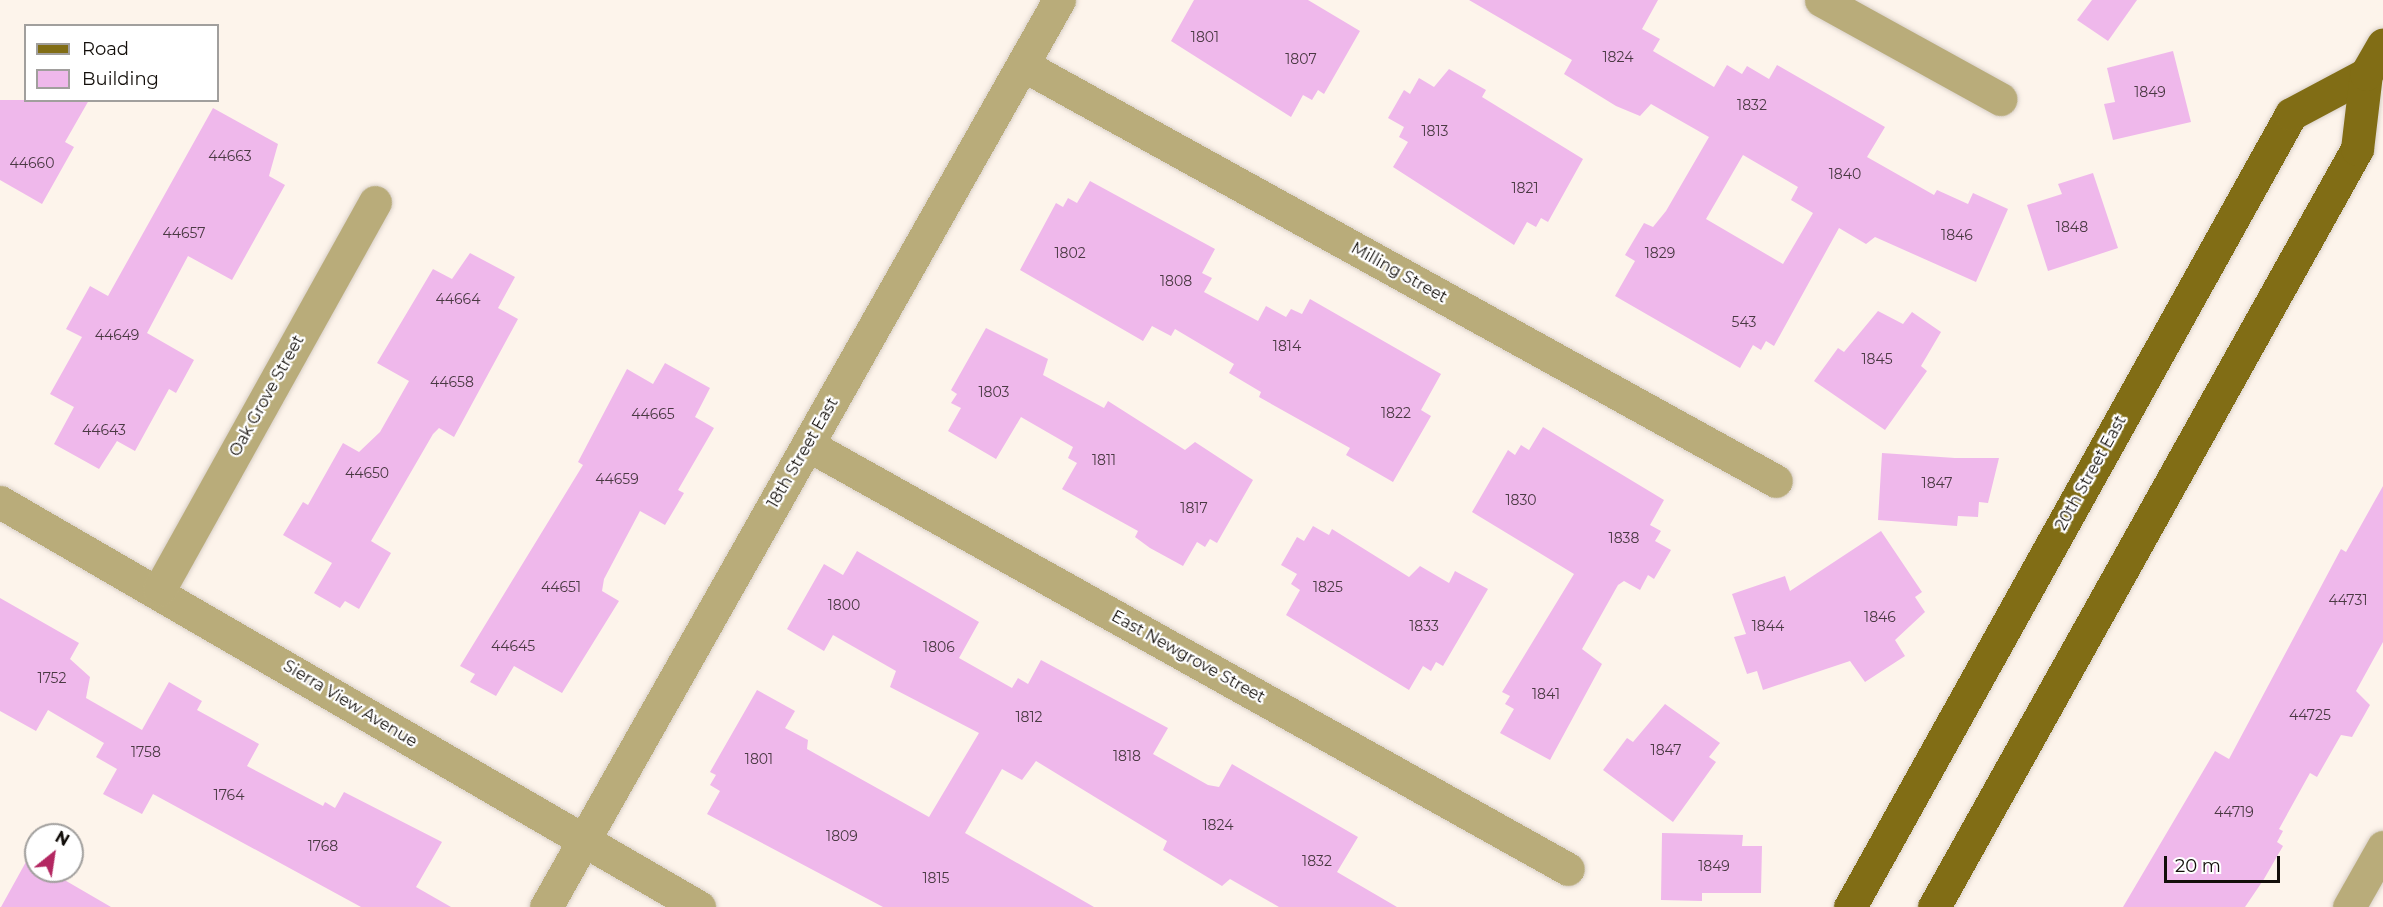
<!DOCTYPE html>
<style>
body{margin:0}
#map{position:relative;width:2383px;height:907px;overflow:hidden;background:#fdf4eb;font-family:Montserrat,sans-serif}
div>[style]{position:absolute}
.building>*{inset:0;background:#efb8eb}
.roads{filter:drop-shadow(0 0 2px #d8cfc7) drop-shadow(0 0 2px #d8cfc7)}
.minor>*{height:33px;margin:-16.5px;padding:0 16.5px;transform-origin:16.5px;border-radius:16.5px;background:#b9ac7a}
.major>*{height:33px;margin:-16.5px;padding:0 16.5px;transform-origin:16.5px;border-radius:16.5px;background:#816d15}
span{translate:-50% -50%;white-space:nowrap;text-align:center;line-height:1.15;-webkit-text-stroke:4.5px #fff;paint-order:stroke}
.number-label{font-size:14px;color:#4a3943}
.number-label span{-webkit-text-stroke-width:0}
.street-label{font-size:16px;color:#130f0b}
.legend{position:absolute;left:24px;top:24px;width:195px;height:78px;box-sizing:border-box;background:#fff;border:2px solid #a19f9d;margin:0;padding:8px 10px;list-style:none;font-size:18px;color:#130f0b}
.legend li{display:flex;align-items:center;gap:12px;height:30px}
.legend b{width:30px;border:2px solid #a19f9d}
.north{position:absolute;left:24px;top:823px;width:60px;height:60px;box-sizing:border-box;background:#fff;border:2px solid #a19f9d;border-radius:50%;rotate:30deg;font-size:16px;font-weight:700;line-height:24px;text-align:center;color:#130f0b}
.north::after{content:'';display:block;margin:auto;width:21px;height:27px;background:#b32761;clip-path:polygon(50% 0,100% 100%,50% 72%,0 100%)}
.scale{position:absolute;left:2164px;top:856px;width:116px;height:27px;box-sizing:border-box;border:3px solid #130f0b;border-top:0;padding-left:8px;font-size:18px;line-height:21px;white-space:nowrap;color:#130f0b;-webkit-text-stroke:4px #fff;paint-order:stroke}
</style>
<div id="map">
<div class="building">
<i style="clip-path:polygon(1194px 0,1308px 0,1360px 31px,1324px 94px,1318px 90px,1312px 100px,1303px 95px,1291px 117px,1171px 41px)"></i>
<i style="clip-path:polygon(evenodd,1469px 0,1658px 0,1642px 29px,1660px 39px,1653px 51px,1714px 87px,1727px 65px,1742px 74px,1747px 66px,1769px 79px,1777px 65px,1885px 127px,1867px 157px,1934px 195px,1937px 190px,1968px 204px,1973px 193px,2008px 209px,1976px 282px,1875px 237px,1866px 244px,1839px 228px,1774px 346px,1766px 341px,1761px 350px,1753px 345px,1740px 368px,1615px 296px,1635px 261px,1625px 255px,1644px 223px,1653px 227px,1666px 211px,1709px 137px,1651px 104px,1640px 116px,1616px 106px,1564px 74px,1572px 60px,1469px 0,1743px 155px,1798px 187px,1791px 200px,1813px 213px,1783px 264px,1706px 219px,1743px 155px)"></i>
<i style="clip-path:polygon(2092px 0,2137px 0,2108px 41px,2077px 20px)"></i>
<i style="clip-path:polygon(2173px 51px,2191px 122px,2113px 140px,2104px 104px,2115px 102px,2107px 68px)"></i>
<i style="clip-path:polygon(1449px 69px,1486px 90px,1482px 97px,1583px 159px,1548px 222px,1541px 218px,1536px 227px,1527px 222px,1514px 245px,1393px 167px,1408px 142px,1399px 137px,1404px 127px,1388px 118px,1404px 90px,1410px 94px,1419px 78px,1434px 87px)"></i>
<i style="clip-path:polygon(0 100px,89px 100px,65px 142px,74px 147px,42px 204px,0 180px)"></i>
<i style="clip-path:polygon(213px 108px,278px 144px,269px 176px,285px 185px,232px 280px,188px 256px,147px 333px,194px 360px,176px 393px,169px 389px,135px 451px,117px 441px,99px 469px,54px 444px,74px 407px,50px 394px,82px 337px,66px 329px,90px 286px,108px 296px)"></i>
<i style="clip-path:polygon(2093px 173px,2118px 248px,2048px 271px,2027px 205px,2062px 194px,2058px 184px)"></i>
<i style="clip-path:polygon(1090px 181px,1215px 249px,1202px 273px,1212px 278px,1204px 292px,1258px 321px,1266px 306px,1286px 317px,1291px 309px,1302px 314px,1310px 299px,1441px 374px,1421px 410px,1431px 416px,1393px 482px,1346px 455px,1350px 448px,1259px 397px,1261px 392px,1229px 373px,1234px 364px,1175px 329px,1171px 336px,1152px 326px,1143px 341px,1020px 270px,1056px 203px,1063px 207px,1068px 198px,1077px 203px)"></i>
<i style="clip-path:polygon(470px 253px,515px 277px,498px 308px,518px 319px,454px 437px,439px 428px,433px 434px,371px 541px,391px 553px,359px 609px,345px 601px,340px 608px,314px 593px,332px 563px,283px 535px,303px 502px,308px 505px,343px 443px,359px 452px,380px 432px,409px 381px,377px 363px,433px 269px,452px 279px)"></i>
<i style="clip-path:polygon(1878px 311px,1903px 324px,1912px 312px,1941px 332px,1921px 366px,1927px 371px,1885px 430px,1814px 381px,1838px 348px,1844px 352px)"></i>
<i style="clip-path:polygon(986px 328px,1048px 359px,1043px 375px,1104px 408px,1108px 401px,1185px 450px,1195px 442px,1253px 480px,1217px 543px,1210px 539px,1205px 547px,1197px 542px,1183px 566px,1150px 548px,1135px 537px,1138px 531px,1062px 489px,1077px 463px,1068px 458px,1073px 447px,1021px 417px,996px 459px,948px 431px,961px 408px,951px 403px,957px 394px,951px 390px)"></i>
<i style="clip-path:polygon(665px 363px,710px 388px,695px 417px,714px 428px,678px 490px,684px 493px,665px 525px,640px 511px,604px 579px,602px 591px,619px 601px,562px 693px,514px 666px,496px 696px,470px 682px,475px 674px,460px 666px,583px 465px,578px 462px,627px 369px,653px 384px)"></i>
<i style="clip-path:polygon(1543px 427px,1664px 500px,1650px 525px,1661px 531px,1655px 541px,1671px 550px,1654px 579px,1648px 575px,1640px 590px,1624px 581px,1618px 585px,1582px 649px,1602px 664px,1550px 760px,1500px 733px,1514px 709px,1505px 704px,1510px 696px,1502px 692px,1574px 574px,1472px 512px,1508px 450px,1515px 455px,1521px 445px,1529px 450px)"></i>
<i style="clip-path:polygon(1882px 453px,1955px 458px,1999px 458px,1988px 503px,1979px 502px,1978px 517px,1958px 516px,1957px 526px,1878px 520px)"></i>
<i style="clip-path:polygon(2383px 486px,2383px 642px,2356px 691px,2370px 705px,2352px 737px,2341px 735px,2317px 777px,2310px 773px,2279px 829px,2283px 831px,2277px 842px,2283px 846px,2264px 879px,2245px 907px,2123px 907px,2215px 751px,2229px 759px,2341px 549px,2346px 552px)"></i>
<i style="clip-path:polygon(1313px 526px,1329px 535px,1332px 529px,1409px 577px,1420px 566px,1449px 583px,1455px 571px,1488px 589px,1443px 666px,1436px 662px,1431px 671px,1423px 666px,1409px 690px,1286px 615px,1300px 590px,1291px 584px,1297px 574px,1281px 565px,1297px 537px,1304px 541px)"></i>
<i style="clip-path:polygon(1881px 531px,1922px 592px,1915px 597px,1925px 612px,1895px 640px,1905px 656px,1865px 682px,1850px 661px,1763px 690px,1757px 671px,1747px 674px,1734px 637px,1746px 634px,1732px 594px,1785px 576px,1790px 591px)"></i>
<i style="clip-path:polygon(857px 551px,979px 622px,959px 658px,1012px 688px,1018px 678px,1028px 684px,1041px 660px,1168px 728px,1153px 754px,1208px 785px,1219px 787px,1232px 764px,1358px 837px,1337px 872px,1397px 907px,1279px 907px,1230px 879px,1222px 886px,1163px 850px,1167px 841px,1036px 761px,1022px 780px,1002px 769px,965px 833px,1094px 907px,883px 907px,707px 814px,720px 791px,710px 785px,716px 775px,710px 772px,757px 690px,795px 711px,785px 728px,808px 740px,807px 749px,929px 817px,979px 733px,890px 687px,896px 671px,833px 635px,824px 651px,787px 629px,824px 564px,843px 575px)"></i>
<i style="clip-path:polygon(0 598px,79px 643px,70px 659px,90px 677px,86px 698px,142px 730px,169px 682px,202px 701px,197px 710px,259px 744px,247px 766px,323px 806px,325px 802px,335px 808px,344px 792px,442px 842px,416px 887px,451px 907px,361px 907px,153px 794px,142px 814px,103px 794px,117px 769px,96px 757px,104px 743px,48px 710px,36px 731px,0 711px)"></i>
<i style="clip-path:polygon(1665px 704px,1720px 743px,1709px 757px,1716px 762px,1673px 822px,1603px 770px,1627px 738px,1633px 742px)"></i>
<i style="clip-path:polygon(1662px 833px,1743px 835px,1742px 846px,1762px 846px,1761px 893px,1702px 893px,1702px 901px,1661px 900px)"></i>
<i style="clip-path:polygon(27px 860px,36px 871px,49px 871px,111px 907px,1px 907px)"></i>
</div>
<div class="roads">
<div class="minor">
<i style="left:1821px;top:0;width:205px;rotate:28.9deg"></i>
<i style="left:1023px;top:65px;width:860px;rotate:28.92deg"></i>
<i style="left:808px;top:445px;width:870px;rotate:29.16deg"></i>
<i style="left:0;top:502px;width:808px;rotate:30.09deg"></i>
<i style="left:159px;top:590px;width:444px;rotate:-60.9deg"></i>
<i style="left:546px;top:907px;width:1042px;rotate:-60.51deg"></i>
<i style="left:2349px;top:907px;width:69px;rotate:-60.5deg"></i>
</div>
<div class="major">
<i style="left:1850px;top:907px;width:907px;rotate:-60.92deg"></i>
<i style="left:2291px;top:114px;width:85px;rotate:-28.1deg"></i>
<i style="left:1934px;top:907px;width:868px;rotate:-60.84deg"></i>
<i style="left:2357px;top:149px;width:76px;rotate:-83.2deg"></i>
<i style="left:2366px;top:74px;width:34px;rotate:-60deg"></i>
</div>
</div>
<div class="number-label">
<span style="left:1205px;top:37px">1801</span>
<span style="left:1618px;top:57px">1824</span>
<span style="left:1301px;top:59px">1807</span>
<span style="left:2150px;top:92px">1849</span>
<span style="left:1752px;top:105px">1832</span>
<span style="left:1435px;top:131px">1813</span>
<span style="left:230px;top:156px">44663</span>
<span style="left:32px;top:163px">44660</span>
<span style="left:1845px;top:174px">1840</span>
<span style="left:1525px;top:188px">1821</span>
<span style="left:2072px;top:227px">1848</span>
<span style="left:184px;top:233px">44657</span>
<span style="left:1957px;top:235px">1846</span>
<span style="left:1070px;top:253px">1802</span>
<span style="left:1660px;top:253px">1829</span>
<span style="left:1176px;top:281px">1808</span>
<span style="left:458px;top:299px">44664</span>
<span style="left:1744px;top:322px">543</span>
<span style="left:117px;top:335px">44649</span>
<span style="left:1287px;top:346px">1814</span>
<span style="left:1877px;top:359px">1845</span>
<span style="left:452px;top:382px">44658</span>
<span style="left:994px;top:392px">1803</span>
<span style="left:1396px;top:413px">1822</span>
<span style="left:653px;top:414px">44665</span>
<span style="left:104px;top:430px">44643</span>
<span style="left:1104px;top:460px">1811</span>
<span style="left:367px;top:473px">44650</span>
<span style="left:617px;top:479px">44659</span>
<span style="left:1937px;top:483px">1847</span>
<span style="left:1521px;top:500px">1830</span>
<span style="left:1194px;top:508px">1817</span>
<span style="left:1624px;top:538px">1838</span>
<span style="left:561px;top:587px">44651</span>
<span style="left:1328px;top:587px">1825</span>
<span style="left:2348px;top:600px">44731</span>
<span style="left:844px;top:605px">1800</span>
<span style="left:1880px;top:617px">1846</span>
<span style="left:1424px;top:626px">1833</span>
<span style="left:1768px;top:626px">1844</span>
<span style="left:513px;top:646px">44645</span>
<span style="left:939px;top:647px">1806</span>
<span style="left:52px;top:678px">1752</span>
<span style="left:1546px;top:694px">1841</span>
<span style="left:2310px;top:715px">44725</span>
<span style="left:1029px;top:717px">1812</span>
<span style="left:1666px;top:750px">1847</span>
<span style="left:146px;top:752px">1758</span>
<span style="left:1127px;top:756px">1818</span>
<span style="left:759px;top:759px">1801</span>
<span style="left:229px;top:795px">1764</span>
<span style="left:2234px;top:812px">44719</span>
<span style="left:1218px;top:825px">1824</span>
<span style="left:842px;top:836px">1809</span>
<span style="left:323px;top:846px">1768</span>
<span style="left:1317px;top:861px">1832</span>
<span style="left:1714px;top:866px">1849</span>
<span style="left:936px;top:878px">1815</span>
</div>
<div class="street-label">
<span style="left:1399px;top:273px;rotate:29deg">Milling Street</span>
<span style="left:267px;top:396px;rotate:-61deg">Oak Grove Street</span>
<span style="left:803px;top:453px;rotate:-60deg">18th Street East</span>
<span style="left:2091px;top:473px;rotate:-61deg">20th Street East</span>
<span style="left:1188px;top:657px;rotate:29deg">East Newgrove Street</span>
<span style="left:350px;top:704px;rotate:31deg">Sierra View Avenue</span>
</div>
<ul class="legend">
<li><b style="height:8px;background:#816d15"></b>Road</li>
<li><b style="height:16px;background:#efb8eb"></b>Building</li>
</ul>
<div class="north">N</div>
<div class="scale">20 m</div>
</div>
